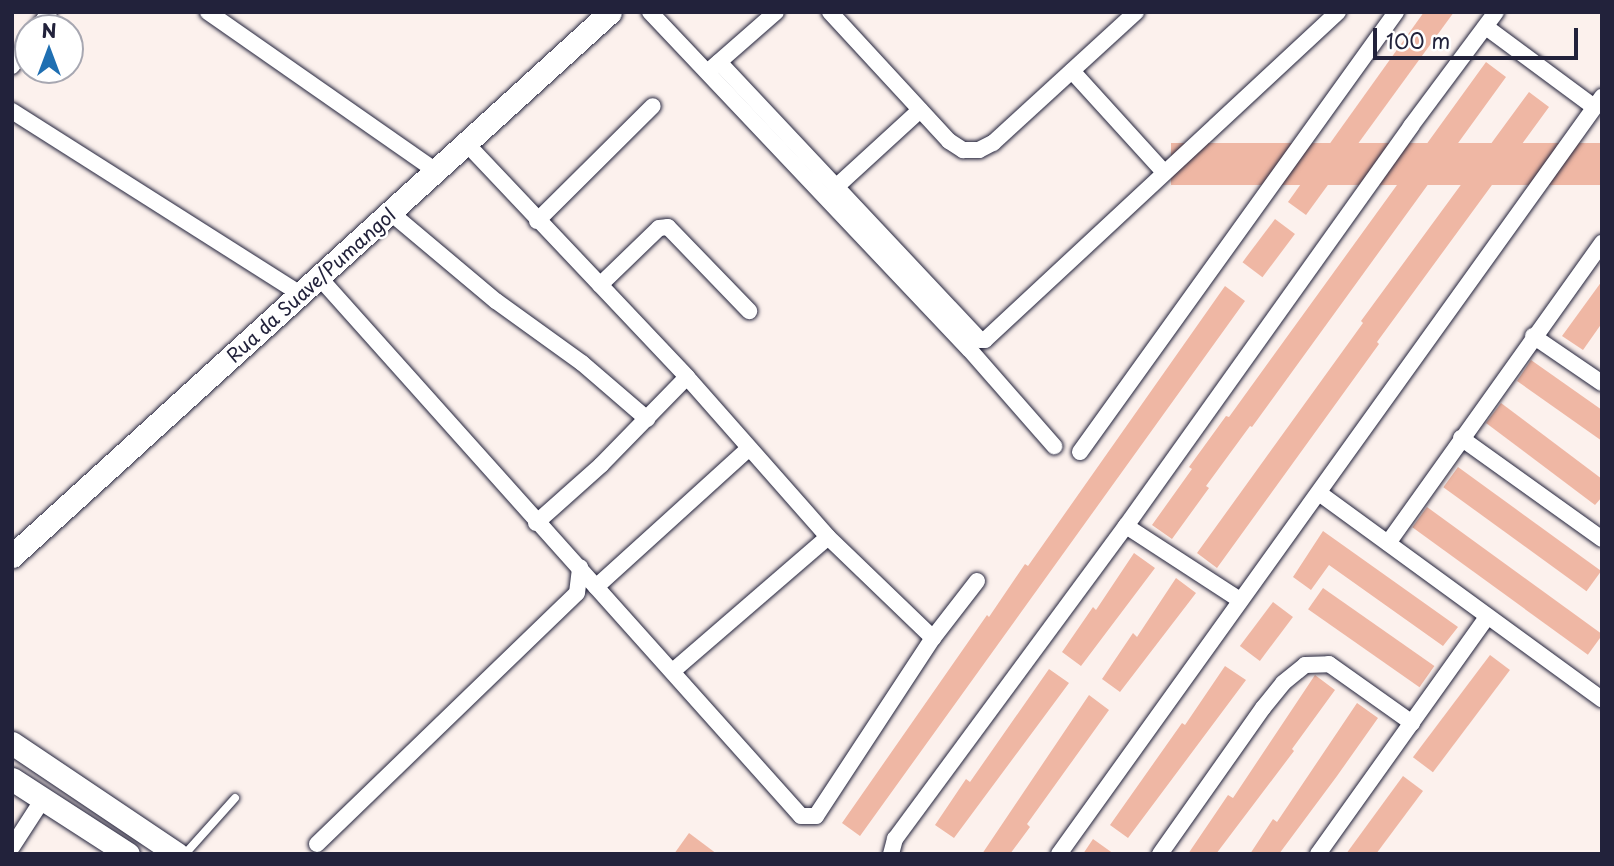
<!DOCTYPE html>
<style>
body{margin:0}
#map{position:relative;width:1614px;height:866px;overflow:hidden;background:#fcf1ed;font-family:"Playpen Sans",sans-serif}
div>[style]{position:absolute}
.building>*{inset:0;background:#efb7a4;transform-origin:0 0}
.roads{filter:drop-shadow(0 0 2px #22223b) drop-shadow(0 0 2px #22223b)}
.lane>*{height:8px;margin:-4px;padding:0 4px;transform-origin:4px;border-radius:4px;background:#fff}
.street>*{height:16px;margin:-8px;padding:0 8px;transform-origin:8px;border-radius:8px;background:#fff}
.secondary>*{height:23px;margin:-11.5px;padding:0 11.5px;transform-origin:11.5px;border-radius:11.5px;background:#fff}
span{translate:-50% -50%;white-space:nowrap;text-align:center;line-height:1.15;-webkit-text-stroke:5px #fff;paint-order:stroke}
.street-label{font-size:19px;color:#22223b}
.frame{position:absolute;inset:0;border:14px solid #22223b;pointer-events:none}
.north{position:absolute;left:14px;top:14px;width:70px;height:70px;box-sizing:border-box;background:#fff;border:2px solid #a7a7b1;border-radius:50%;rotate:0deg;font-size:19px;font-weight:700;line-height:28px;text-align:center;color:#22223b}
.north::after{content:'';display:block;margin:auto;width:24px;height:32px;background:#1f6fb2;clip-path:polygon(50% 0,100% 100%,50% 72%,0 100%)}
.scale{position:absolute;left:1373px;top:28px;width:205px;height:32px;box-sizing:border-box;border:4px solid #22223b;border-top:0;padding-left:9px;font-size:21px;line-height:24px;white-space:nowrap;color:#22223b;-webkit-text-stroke:5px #fff;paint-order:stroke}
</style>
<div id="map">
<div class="building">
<i style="clip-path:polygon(1424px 12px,1454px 12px,1306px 215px,1288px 202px)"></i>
<i style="clip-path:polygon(1486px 62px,1506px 77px,1252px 427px,1250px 426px,1206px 486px,1209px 488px,1172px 539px,1152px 525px,1192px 469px,1189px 467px,1226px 416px,1229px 417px)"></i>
<i style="clip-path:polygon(1529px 92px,1549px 107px,1377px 342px,1379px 344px,1217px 568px,1197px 553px,1363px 323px,1361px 321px)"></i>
<i style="left:1602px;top:143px;width:42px;height:431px;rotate:90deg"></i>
<i style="left:1275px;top:219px;width:25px;height:54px;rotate:37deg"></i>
<i style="clip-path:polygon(1602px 281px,1602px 323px,1583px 350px,1562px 336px)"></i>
<i style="clip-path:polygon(1225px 286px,1245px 301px,860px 836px,842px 823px,987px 615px,989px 617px,1025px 564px,1028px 566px)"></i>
<i style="clip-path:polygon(1531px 360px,1602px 410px,1602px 441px,1517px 381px)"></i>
<i style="clip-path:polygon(1501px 403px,1602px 479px,1602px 497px,1595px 505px,1486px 423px)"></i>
<i style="left:1458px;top:467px;width:177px;height:25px;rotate:36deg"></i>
<i style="left:1427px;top:507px;width:217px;height:25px;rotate:36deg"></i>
<i style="clip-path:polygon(1323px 531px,1458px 627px,1443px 646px,1329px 565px,1311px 590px,1293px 577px)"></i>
<i style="clip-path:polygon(1134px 553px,1155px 568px,1081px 666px,1062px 652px,1093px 607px,1096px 610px)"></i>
<i style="clip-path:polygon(1176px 578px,1196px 593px,1120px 692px,1102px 679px,1133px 633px,1137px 637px)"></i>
<i style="left:1323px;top:588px;width:136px;height:26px;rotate:35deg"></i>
<i style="left:1273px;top:602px;width:25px;height:55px;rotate:37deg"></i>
<i style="left:1490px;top:655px;width:25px;height:128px;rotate:37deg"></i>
<i style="clip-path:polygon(1225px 666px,1246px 680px,1128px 838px,1110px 825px,1182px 723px,1185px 725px)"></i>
<i style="clip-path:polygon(1049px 669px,1069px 683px,954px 838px,935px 825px,966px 779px,970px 782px)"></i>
<i style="clip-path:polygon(1315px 675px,1335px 690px,1292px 749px,1294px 751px,1216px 854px,1188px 854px,1228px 795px,1233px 798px)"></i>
<i style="clip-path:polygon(1089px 695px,1109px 710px,1027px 824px,1030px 827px,1010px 854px,982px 854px)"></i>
<i style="clip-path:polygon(1357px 703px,1378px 718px,1337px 776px,1279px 854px,1250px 854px,1273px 819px,1277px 822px)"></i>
<i style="clip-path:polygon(1403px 776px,1423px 791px,1376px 854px,1346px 854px)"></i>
<i style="clip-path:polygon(689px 833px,717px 854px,674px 854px)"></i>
<i style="clip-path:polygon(1093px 839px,1114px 854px,1083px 854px)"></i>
</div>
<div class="roads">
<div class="lane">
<i style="left:185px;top:854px;width:75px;rotate:-48.2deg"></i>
</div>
<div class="street">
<i style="left:208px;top:12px;width:278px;rotate:34.9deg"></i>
<i style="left:650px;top:12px;width:465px;rotate:46.6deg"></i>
<i style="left:970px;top:350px;width:128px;rotate:48.8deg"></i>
<i style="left:830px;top:12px;width:176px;rotate:47.3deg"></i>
<i style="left:949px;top:141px;width:17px;rotate:33deg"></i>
<i style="left:963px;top:150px;width:16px"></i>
<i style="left:979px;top:150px;width:16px;rotate:-27deg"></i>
<i style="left:993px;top:143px;width:194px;rotate:-42.5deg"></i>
<i style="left:1486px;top:27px;width:134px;rotate:36.5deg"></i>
<i style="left:38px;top:28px;width:19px;rotate:-55deg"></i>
<i style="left:719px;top:62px;width:381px;rotate:46.8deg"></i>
<i style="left:980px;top:340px;width:5px"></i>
<i style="left:985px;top:340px;width:482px;rotate:-42.9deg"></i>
<i style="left:12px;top:66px;width:28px;rotate:-55deg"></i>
<i style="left:712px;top:68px;width:85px;rotate:-41.2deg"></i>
<i style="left:1072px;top:71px;width:137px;rotate:47.7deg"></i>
<i style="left:12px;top:111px;width:341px;rotate:32.4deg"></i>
<i style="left:466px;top:143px;width:322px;rotate:46.6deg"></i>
<i style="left:687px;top:377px;width:213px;rotate:48.6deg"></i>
<i style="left:828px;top:537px;width:146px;rotate:43.9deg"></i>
<i style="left:836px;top:187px;width:114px;rotate:-42.5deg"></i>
<i style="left:391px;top:213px;width:137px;rotate:40deg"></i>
<i style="left:496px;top:301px;width:106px;rotate:35.8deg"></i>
<i style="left:582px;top:363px;width:86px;rotate:40.7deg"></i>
<i style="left:537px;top:221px;width:163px;rotate:-44.8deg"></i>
<i style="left:318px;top:276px;width:724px;rotate:48.19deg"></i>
<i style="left:801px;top:816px;width:15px"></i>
<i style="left:816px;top:816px;width:213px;rotate:-56.7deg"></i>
<i style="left:933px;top:638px;width:72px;rotate:-52.3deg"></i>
<i style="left:600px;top:285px;width:82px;rotate:-44deg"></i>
<i style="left:659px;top:228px;width:9px;rotate:-6deg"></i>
<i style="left:668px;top:227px;width:117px;rotate:46deg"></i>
<i style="left:1533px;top:336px;width:83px;rotate:34.3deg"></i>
<i style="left:1461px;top:438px;width:173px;rotate:35.6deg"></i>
<i style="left:1080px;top:452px;width:542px;rotate:-54.31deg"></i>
<i style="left:1319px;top:493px;width:350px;rotate:36.1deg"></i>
<i style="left:536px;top:523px;width:87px;rotate:-41.7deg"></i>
<i style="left:601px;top:465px;width:123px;rotate:-45.7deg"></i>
<i style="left:1126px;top:526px;width:136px;rotate:33deg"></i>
<i style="left:1388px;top:543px;width:369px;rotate:-54.5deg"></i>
<i style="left:596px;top:587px;width:205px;rotate:-42.2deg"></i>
<i style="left:674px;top:670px;width:203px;rotate:-40.8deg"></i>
<i style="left:317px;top:844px;width:361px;rotate:-44deg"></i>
<i style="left:577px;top:593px;width:26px;rotate:-83deg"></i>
<i style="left:12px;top:847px;width:57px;rotate:-57.1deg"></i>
<i style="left:891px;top:854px;width:16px;rotate:-75deg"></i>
<i style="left:895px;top:839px;width:389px;rotate:-53.6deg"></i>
<i style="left:1126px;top:526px;width:491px;rotate:-54.5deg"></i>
<i style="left:1411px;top:126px;width:142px;rotate:-53.3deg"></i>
<i style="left:1059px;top:854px;width:932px;rotate:-54.35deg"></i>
<i style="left:1160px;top:854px;width:179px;rotate:-54.8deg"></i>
<i style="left:1263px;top:708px;width:32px;rotate:-51deg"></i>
<i style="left:1283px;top:683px;width:28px;rotate:-39deg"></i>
<i style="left:1305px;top:665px;width:24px;rotate:-2deg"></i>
<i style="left:1329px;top:664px;width:102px;rotate:35.4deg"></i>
<i style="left:1318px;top:854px;width:291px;rotate:-54.5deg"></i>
</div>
<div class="secondary">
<i style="left:12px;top:556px;width:808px;rotate:-42.29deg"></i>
<i style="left:12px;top:743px;width:199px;rotate:33.9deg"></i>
<i style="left:12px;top:779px;width:138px;rotate:32.9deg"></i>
</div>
</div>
<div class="street-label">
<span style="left:311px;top:285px;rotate:-42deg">Rua da Suave/Pumangol</span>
</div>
<div class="frame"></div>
<div class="north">N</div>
<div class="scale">100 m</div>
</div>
